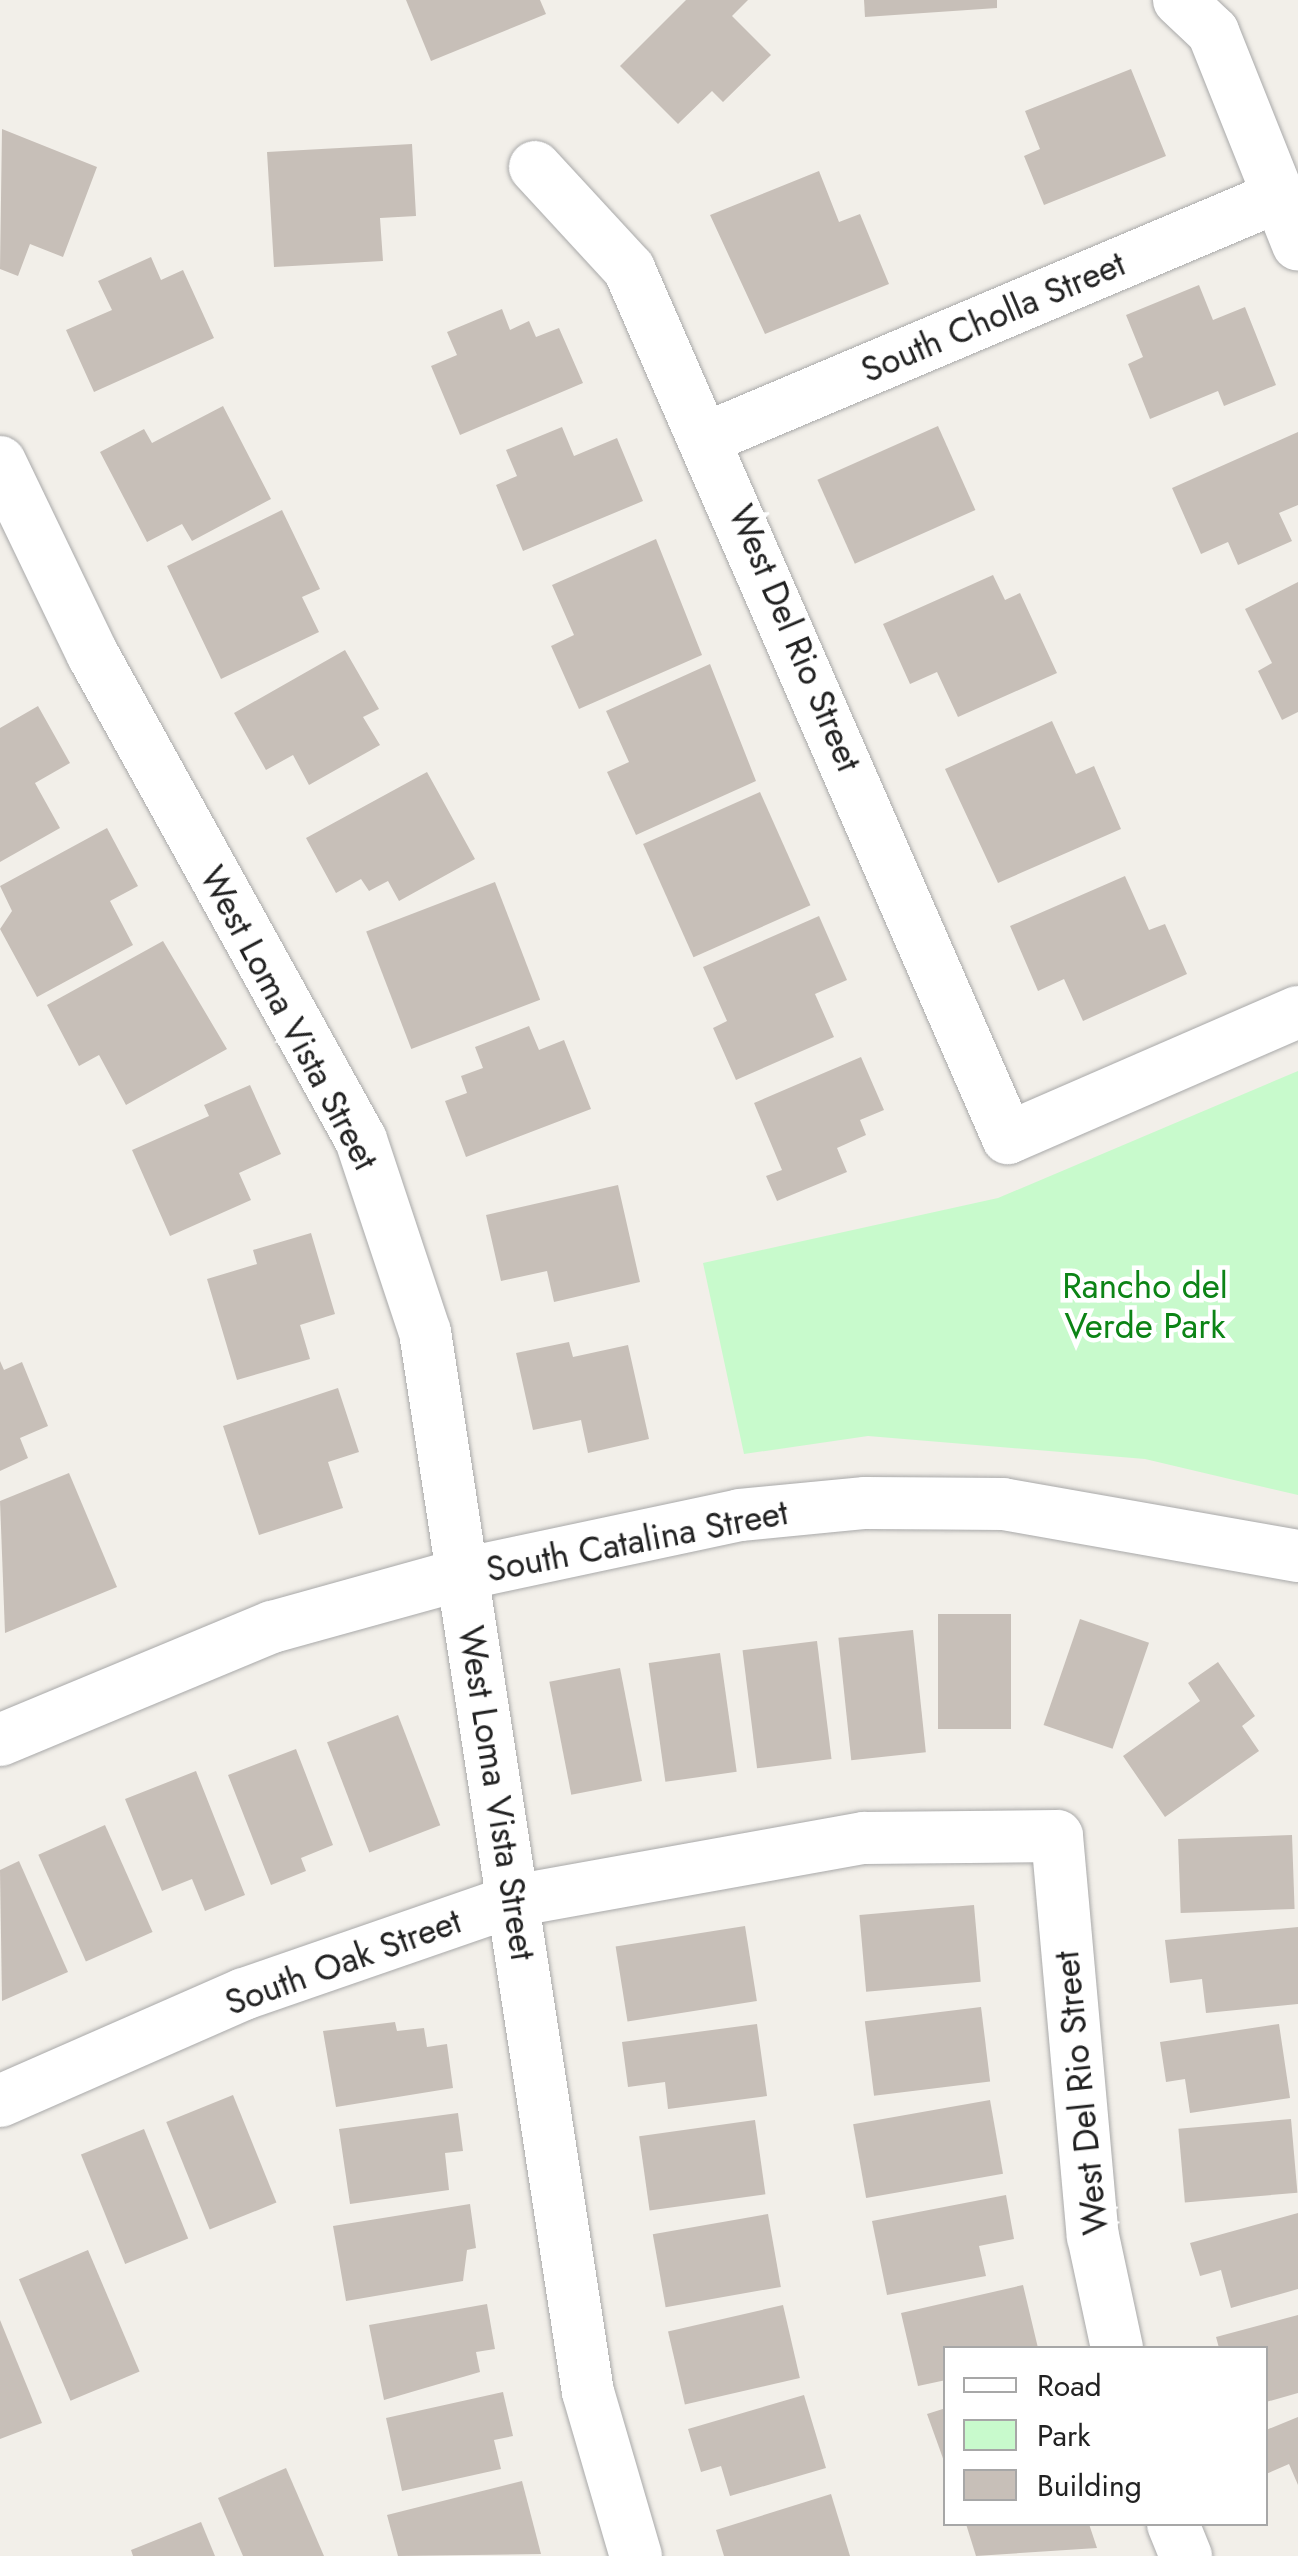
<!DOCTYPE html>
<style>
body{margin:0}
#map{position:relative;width:1298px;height:2556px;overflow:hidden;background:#f2efe9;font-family:Jost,sans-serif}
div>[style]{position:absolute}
.park>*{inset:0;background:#c8facc}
.building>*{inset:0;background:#c7bfb8;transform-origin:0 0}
.roads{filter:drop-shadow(0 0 2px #a9a9a9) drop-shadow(0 0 2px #a9a9a9)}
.minor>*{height:52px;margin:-26px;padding:0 26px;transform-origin:26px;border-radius:26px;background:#fff}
span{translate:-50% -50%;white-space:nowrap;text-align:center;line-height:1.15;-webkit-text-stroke:9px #fff;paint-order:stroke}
.street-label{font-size:35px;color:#222}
.park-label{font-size:35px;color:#0c8416}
.legend{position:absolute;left:943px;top:2346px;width:325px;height:180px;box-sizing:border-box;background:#fff;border:2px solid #a7a7a7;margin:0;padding:12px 18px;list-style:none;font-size:30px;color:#222}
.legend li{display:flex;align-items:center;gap:20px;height:50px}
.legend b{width:50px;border:2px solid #a7a7a7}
</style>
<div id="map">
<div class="park">
<i style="clip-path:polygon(1298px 1071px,1298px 1495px,1145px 1459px,868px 1436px,744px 1454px,703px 1263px,998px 1198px)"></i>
</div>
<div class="building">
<i style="clip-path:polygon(406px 0,540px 0,546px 14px,431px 61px)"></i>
<i style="clip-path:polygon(686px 0,748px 0,732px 16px,771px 55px,723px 102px,712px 91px,678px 124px,620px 66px)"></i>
<i style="clip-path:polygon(864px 0,997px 0,997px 8px,865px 17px)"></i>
<i style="clip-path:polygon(1131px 69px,1166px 156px,1044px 205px,1024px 156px,1040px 149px,1025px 111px)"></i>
<i style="clip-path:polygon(2px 129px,97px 167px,63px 257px,30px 244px,18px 276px,0 269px)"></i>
<i style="clip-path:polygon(412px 144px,416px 216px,380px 218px,383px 261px,274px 267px,267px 152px)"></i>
<i style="clip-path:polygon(819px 171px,839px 222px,860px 214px,889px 284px,765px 334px,710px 215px)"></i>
<i style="clip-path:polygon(151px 257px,161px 280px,183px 270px,214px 338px,94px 392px,66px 330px,112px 310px,98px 281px)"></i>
<i style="clip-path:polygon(1199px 285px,1213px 320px,1245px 307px,1276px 385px,1224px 406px,1218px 391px,1150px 419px,1128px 364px,1143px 357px,1126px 315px)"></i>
<i style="clip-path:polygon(502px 309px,510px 330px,529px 321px,536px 337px,559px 328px,583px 383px,460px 435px,431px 366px,457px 355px,447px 332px)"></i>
<i style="clip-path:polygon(223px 406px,271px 499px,192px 541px,182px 524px,147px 542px,100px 452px,144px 429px,152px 443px)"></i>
<i style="left:938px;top:426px;width:92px;height:132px;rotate:66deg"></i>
<i style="clip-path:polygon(562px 427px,574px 456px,617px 438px,643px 501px,523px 551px,496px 485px,517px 476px,506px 450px)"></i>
<i style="clip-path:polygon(1298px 432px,1298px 505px,1279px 513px,1292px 541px,1238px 565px,1228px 542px,1201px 554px,1172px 488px)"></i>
<i style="clip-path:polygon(282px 510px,320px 589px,302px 597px,319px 632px,221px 679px,167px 566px)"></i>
<i style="clip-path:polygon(656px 539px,702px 655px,579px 709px,551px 646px,574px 635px,552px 585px)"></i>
<i style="clip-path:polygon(993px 575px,1005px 600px,1020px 593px,1057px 673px,958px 717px,937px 672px,910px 684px,883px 624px)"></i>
<i style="clip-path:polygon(1298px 582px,1298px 712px,1282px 720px,1258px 671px,1272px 663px,1245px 609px)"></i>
<i style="clip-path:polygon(345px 650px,379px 709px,363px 717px,380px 745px,309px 785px,293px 755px,266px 770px,234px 713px)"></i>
<i style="clip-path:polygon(710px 664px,756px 781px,636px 835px,607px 772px,629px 762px,606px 711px)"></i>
<i style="clip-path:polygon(38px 706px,70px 763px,35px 783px,60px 828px,0 862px,0 728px)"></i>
<i style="clip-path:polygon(1052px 721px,1076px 774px,1094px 766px,1121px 829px,998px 883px,945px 769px)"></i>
<i style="clip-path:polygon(427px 772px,475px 859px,399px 901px,388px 881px,369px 891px,361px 879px,336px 893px,306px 838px)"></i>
<i style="left:760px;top:792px;width:124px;height:128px;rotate:66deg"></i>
<i style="clip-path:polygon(107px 828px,138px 886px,110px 901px,133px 945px,37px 997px,0 929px,12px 911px,0 886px)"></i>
<i style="clip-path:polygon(1125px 876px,1149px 930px,1165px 924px,1187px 974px,1083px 1021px,1064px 979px,1038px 991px,1010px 926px)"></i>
<i style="left:495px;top:882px;width:126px;height:138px;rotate:69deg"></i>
<i style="clip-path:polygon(819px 916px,847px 980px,815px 994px,834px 1037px,736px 1080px,713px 1028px,727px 1021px,703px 967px)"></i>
<i style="clip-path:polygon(163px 941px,227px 1049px,126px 1105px,99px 1055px,79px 1066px,47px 1005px)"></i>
<i style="clip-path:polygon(529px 1026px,539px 1050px,564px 1040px,591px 1109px,466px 1157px,445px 1101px,467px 1093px,461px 1076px,483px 1068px,475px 1047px)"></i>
<i style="clip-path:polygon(861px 1057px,884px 1110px,860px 1120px,866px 1135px,837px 1148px,847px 1172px,777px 1201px,766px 1176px,782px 1170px,754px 1103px)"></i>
<i style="clip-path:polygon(250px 1085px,281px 1154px,239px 1173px,251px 1200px,170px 1236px,132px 1150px,209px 1116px,204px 1105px)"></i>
<i style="clip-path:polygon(618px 1185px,640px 1282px,554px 1302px,547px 1271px,501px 1281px,486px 1215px)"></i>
<i style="clip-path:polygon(311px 1233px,335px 1314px,300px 1325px,310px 1359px,237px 1380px,207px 1279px,257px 1264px,253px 1250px)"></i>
<i style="clip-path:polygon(569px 1342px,573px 1357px,628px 1345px,649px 1439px,588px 1453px,581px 1420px,533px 1430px,516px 1353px)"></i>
<i style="clip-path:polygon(0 1361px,4px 1370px,22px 1362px,48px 1426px,20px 1438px,28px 1458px,0 1471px)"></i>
<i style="clip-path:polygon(338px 1388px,359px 1452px,328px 1462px,343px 1508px,259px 1535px,223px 1426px)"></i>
<i style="clip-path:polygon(69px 1473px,117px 1587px,5px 1633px,0 1501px)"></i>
<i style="left:1011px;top:1614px;width:115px;height:73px;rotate:90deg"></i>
<i style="left:1080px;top:1619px;width:73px;height:112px;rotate:19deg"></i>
<i style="left:913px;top:1630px;width:123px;height:75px;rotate:84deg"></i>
<i style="left:817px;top:1641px;width:119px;height:75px;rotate:83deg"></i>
<i style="left:720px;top:1653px;width:120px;height:72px;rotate:82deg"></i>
<i style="clip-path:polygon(1218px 1662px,1255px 1716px,1242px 1726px,1259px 1751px,1165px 1817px,1123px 1756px,1200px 1701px,1188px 1683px)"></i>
<i style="left:620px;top:1668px;width:115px;height:72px;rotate:79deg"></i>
<i style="left:398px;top:1715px;width:118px;height:76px;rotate:69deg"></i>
<i style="clip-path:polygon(296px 1749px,333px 1845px,301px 1858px,306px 1871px,271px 1885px,228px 1775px)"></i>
<i style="clip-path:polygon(196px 1771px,245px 1895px,205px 1911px,192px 1879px,162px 1891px,125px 1799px)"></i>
<i style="left:105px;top:1825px;width:117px;height:73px;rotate:66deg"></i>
<i style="left:1292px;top:1835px;width:74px;height:114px;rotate:88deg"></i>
<i style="clip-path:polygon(19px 1861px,68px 1972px,2px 2001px,0 1870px)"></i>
<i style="left:974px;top:1905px;width:77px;height:115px;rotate:85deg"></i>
<i style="left:745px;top:1926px;width:76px;height:131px;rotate:81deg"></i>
<i style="clip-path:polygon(1298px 1927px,1298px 2004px,1206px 2013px,1202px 1979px,1170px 1983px,1165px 1940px)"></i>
<i style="left:981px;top:2007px;width:75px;height:117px;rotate:83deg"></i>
<i style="clip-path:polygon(395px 2022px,397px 2031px,424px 2028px,427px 2047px,447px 2044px,453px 2088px,336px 2107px,323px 2031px)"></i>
<i style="clip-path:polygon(757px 2024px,767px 2096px,668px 2109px,665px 2082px,628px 2087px,622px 2042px)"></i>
<i style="clip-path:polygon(1279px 2024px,1290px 2098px,1190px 2113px,1185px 2079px,1166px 2082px,1160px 2042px)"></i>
<i style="left:233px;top:2095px;width:116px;height:72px;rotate:68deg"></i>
<i style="left:990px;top:2100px;width:75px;height:139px;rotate:80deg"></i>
<i style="clip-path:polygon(458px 2113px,463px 2151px,445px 2153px,449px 2190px,350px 2204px,339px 2129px)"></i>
<i style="left:1291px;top:2119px;width:74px;height:113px;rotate:85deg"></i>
<i style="left:755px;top:2120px;width:75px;height:117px;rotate:82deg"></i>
<i style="left:144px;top:2129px;width:118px;height:68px;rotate:68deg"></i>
<i style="clip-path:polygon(1006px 2195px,1014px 2239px,979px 2246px,986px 2276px,887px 2295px,872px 2221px)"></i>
<i style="clip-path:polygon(470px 2204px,476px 2248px,467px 2250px,463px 2281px,346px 2301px,333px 2226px)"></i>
<i style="clip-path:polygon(1298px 2213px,1298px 2289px,1231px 2308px,1221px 2270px,1200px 2276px,1190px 2243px)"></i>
<i style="left:768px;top:2214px;width:74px;height:117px;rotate:80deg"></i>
<i style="left:88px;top:2250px;width:132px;height:75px;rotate:67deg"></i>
<i style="clip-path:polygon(1023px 2285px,1038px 2348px,946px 2348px,946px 2380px,918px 2386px,901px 2313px)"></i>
<i style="clip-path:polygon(487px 2304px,495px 2349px,476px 2352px,480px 2372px,384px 2400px,369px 2325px)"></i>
<i style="left:783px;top:2305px;width:75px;height:118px;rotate:77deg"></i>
<i style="clip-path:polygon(1298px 2315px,1298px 2393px,1266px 2402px,1266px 2348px,1219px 2348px,1216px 2337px)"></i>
<i style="clip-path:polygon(0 2320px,42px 2423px,0 2439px)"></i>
<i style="clip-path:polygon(503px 2392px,513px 2436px,494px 2440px,501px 2469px,402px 2491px,386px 2418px)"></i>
<i style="clip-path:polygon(804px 2395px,826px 2468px,730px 2496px,721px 2466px,701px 2472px,688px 2429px)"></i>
<i style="clip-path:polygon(946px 2408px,946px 2464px,945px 2464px,927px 2414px)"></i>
<i style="clip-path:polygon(1298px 2417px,1298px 2485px,1289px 2464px,1266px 2474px,1266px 2430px)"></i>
<i style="clip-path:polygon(286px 2468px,324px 2556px,243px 2556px,218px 2498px)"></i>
<i style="clip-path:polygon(522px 2481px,541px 2554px,398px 2556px,387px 2515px)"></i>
<i style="clip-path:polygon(831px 2494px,850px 2556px,724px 2556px,716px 2530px)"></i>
<i style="clip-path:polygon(201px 2522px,215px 2556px,133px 2556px,131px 2550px)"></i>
<i style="clip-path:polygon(966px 2524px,1089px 2524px,1097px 2548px,976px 2556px)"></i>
</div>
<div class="roads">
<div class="minor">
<i style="left:1179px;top:0;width:47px;rotate:43.3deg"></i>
<i style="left:1213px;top:32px;width:229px;rotate:68.2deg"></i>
<i style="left:535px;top:167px;width:139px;rotate:47.3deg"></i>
<i style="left:629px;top:269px;width:948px;rotate:66.44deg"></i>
<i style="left:1008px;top:1138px;width:316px;rotate:-23.5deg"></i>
<i style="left:709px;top:437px;width:617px;rotate:-22.91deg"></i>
<i style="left:0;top:462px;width:214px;rotate:64.3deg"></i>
<i style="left:93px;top:655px;width:554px;rotate:61.08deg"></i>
<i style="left:361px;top:1140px;width:202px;rotate:71.6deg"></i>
<i style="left:425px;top:1332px;width:1072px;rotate:81.26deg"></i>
<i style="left:588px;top:2392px;width:171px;rotate:73.7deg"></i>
<i style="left:0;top:1740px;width:295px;rotate:-22.6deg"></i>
<i style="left:272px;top:1627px;width:198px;rotate:-15.5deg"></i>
<i style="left:463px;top:1574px;width:283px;rotate:-12deg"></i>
<i style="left:740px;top:1515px;width:126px;rotate:-5.5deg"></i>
<i style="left:865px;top:1503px;width:138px;rotate:0.4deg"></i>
<i style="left:1003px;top:1504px;width:300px;rotate:10deg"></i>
<i style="left:0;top:2101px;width:266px;rotate:-23.7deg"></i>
<i style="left:244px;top:1994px;width:285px;rotate:-19.1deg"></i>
<i style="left:513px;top:1901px;width:357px;rotate:-10.2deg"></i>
<i style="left:864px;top:1838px;width:193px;rotate:-0.6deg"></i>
<i style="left:1057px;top:1836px;width:402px;rotate:84.9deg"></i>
<i style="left:1093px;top:2236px;width:115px;rotate:77.9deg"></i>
<i style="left:1173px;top:2524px;width:35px;rotate:68deg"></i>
</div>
</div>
<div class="street-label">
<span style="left:993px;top:317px;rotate:-23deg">South Cholla Street</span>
<span style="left:795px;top:638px;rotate:67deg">West Del Rio Street</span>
<span style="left:289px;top:1018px;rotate:62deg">West Loma Vista Street</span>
<span style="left:637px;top:1541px;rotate:-11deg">South Catalina Street</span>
<span style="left:497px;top:1793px;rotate:81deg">West Loma Vista Street</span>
<span style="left:343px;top:1962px;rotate:-20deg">South Oak Street</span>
<span style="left:1081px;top:2093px;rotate:-96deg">West Del Rio Street</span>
</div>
<div class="park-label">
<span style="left:1145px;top:1306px">Rancho del<br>Verde Park</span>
</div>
<ul class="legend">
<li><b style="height:12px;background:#fff"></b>Road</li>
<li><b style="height:28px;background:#c8facc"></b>Park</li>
<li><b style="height:28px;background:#c7bfb8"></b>Building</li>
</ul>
</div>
